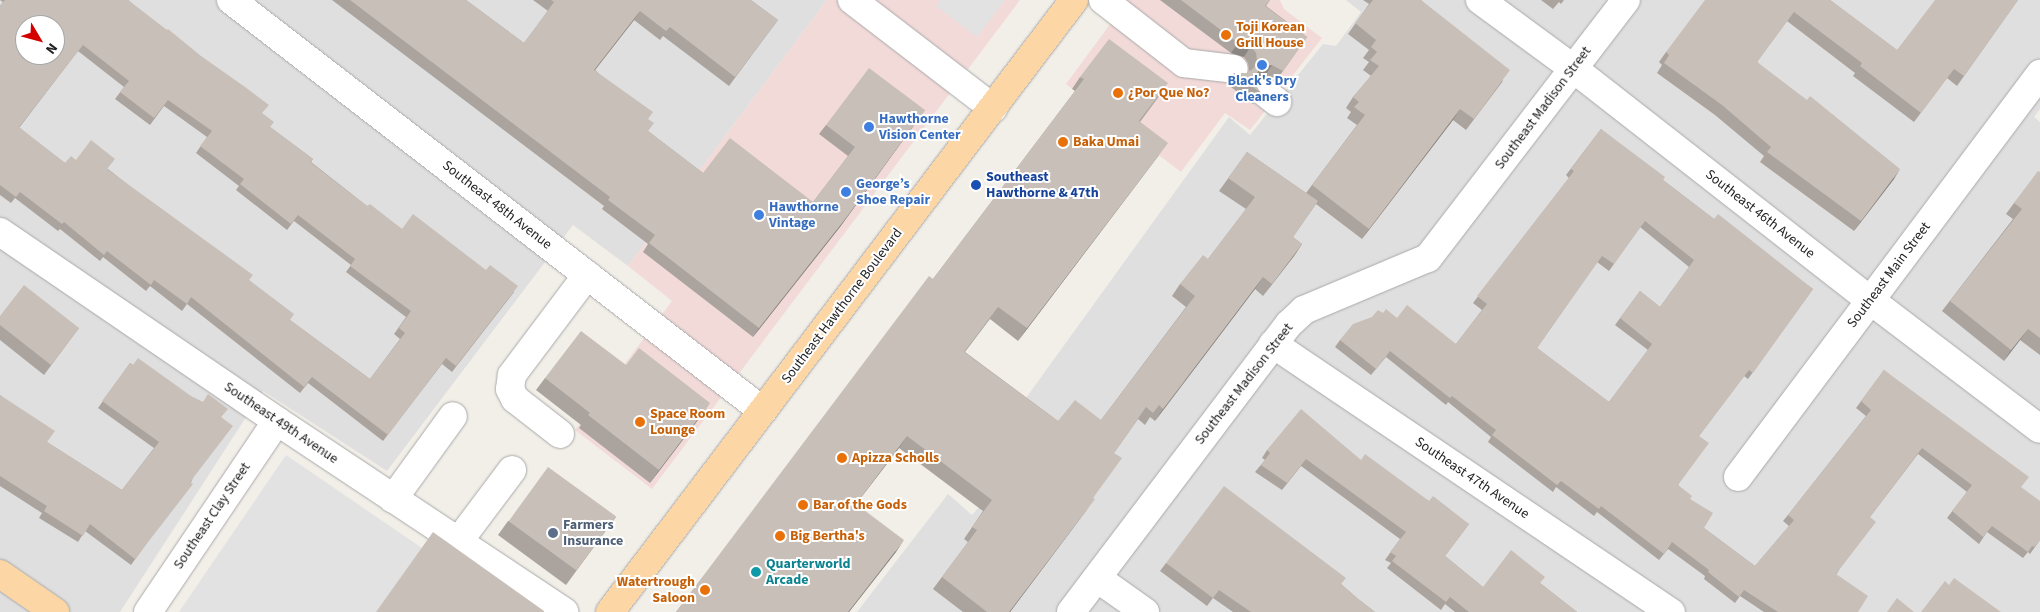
<!DOCTYPE html>
<meta charset="utf-8">
<style>
body{margin:0}
#map{position:relative;width:2040px;height:612px;overflow:hidden;background:#f2efe9;font-family:"Source Sans 3",sans-serif}
div>[style]{position:absolute}
.residential>*{inset:0;background:#e0dfdf}
.commercial>*{inset:0;background:#f2dad9}
.parking>*{inset:0;background:#e2e2e2}
.roads{filter:drop-shadow(0 0 1px #a9a9a9) drop-shadow(0 0 1px #a9a9a9)}
.minor>*{height:28px;margin:-14px;padding:0 14px;transform-origin:14px;border-radius:14px;background:#fff}
.major>*{height:28px;margin:-14px;padding:0 14px;transform-origin:14px;border-radius:14px;background:#fcd6a4}
.wall>*{inset:0;background:#aba49e}
.shaded-wall>*{inset:0;background:#8b8681}
.building>*{inset:0;background:#c7bfb8;transform-origin:0 0}
.dots>*{width:14px;height:14px;translate:-50% -50%;box-sizing:border-box;border:2px solid #fff;border-radius:50%}
span{translate:-50% -50%;white-space:nowrap;text-align:center;line-height:1.15;-webkit-text-stroke:4px #fff;paint-order:stroke}
.food-label{font-size:14px;color:#c56008;font-weight:700}
.left{translate:0 -50%;text-align:left}
.right{translate:-100% -50%;text-align:right}
.shop-label{font-size:14px;color:#366cbe;font-weight:700}
.street-label{font-size:14px;color:#222}
.transit-label{font-size:14px;color:#164399;font-weight:700}
.service-label{font-size:14px;color:#4e5e75;font-weight:700}
.culture-label{font-size:14px;color:#0d838f;font-weight:700}
.north{position:absolute;left:15px;top:15px;width:50px;height:50px;box-sizing:border-box;background:#fff;border:1px solid #a7a7a7;border-radius:50%;rotate:127deg;font-size:14px;font-weight:700;line-height:20px;text-align:center;color:#222}
.north::after{content:'';display:block;margin:auto;width:18px;height:22px;background:#d40000;clip-path:polygon(50% 0,100% 100%,50% 72%,0 100%)}
</style>
<div id="map">
<div class="residential">
<i style="clip-path:polygon(evenodd,0 0,827px 0,628px 266px,573px 225px,387px 471px,263px 391px,120px 612px,0 612px,0 0,25px 25px,55px 25px,55px 55px,25px 55px,25px 25px)"></i>
<i style="clip-path:polygon(1346px 0,2040px 0,2040px 109px,2034px 117px,2040px 122px,2040px 612px,857px 612px,948px 494px,972px 515px,1007px 475px,984px 456px,1229px 117px,1250px 135px,1323px 44px,1336px 46px,1361px 12px)"></i>
</div>
<div class="commercial">
<i style="clip-path:polygon(827px 0,1020px 0,652px 489px,575px 430px,672px 301px,628px 266px)"></i>
<i style="clip-path:polygon(1128px 0,1280px 0,1284px 9px,1322px 38px,1250px 130px,1225px 113px,1181px 172px,1066px 84px)"></i>
</div>
<div class="parking">
<i style="clip-path:polygon(940px 0,1005px 0,977px 37px,936px 6px)"></i>
<i style="clip-path:polygon(286px 455px,422px 548px,377px 612px,179px 612px)"></i>
</div>
<div class="roads">
<div class="minor">
<i style="left:231px;top:0;width:672px;rotate:37.69deg"></i>
<i style="left:852px;top:0;width:178px;rotate:37.5deg"></i>
<i style="left:1103px;top:0;width:103px;rotate:37.9deg"></i>
<i style="left:1184px;top:63px;width:50px;rotate:6.8deg"></i>
<i style="left:1480px;top:0;width:117px;rotate:36.3deg"></i>
<i style="left:1574px;top:69px;width:375px;rotate:38deg"></i>
<i style="left:1870px;top:300px;width:213px;rotate:37.2deg"></i>
<i style="left:1263px;top:91px;width:18px;rotate:38deg"></i>
<i style="left:0;top:232px;width:335px;rotate:34.3deg"></i>
<i style="left:277px;top:421px;width:345px;rotate:33.6deg"></i>
<i style="left:1273px;top:344px;width:480px;rotate:34deg"></i>
<i style="left:560px;top:434px;width:57px;rotate:-142.1deg"></i>
<i style="left:515px;top:399px;width:11px;rotate:-117deg"></i>
<i style="left:510px;top:389px;width:14px;rotate:-82deg"></i>
<i style="left:512px;top:375px;width:125px;rotate:-53.1deg"></i>
<i style="left:1738px;top:477px;width:504px;rotate:-53.15deg"></i>
<i style="left:393px;top:499px;width:102px;rotate:-54.1deg"></i>
<i style="left:458px;top:542px;width:90px;rotate:-53.1deg"></i>
<i style="left:1097px;top:578px;width:59px;rotate:35.3deg"></i>
<i style="left:148px;top:612px;width:230px;rotate:-56deg"></i>
<i style="left:1071px;top:612px;width:361px;rotate:-52.9deg"></i>
<i style="left:1289px;top:324px;width:21px;rotate:-43deg"></i>
<i style="left:1304px;top:310px;width:134px;rotate:-22.8deg"></i>
<i style="left:1428px;top:258px;width:325px;rotate:-52.5deg"></i>
</div>
<div class="major">
<i style="left:0;top:574px;width:67px;rotate:34.6deg"></i>
<i style="left:610px;top:612px;width:768px;rotate:-52.83deg"></i>
</div>
</div>
<div class="wall">
<i style="clip-path:polygon(evenodd,0 0,128px 0,262px 114px,270px 127px,313px 159px,311px 162px,367px 206px,402px 229px,514px 292px,452px 372px,442px 364px,383px 441px,308px 383px,300px 393px,187px 304px,182px 311px,150px 286px,146px 291px,103px 257px,100px 261px,60px 229px,58px 231px,15px 198px,11px 203px,0 195px,0 6px,3px 2px,0 0,78px 51px,124px 87px,115px 99px,150px 125px,164px 106px,207px 137px,196px 153px,239px 186px,236px 190px,287px 230px,294px 221px,351px 265px,346px 272px,406px 317px,394px 334px,400px 339px,370px 379px,290px 320px,249px 280px,108px 169px,76px 160px,65px 163px,19px 128px,78px 51px)"></i>
<i style="clip-path:polygon(332px 0,466px 0,524px 43px,548px 11px,533px 0,751px 0,778px 20px,729px 86px,663px 36px,660px 40px,634px 20px,595px 70px,648px 119px,648px 131px,703px 173px,813px 202px,848px 156px,819px 134px,826px 125px,925px 110px,840px 227px,753px 337px,643px 252px,648px 244px,602px 209px,604px 206px)"></i>
<i style="clip-path:polygon(1160px 0,1270px 0,1266px 6px,1307px 37px,1276px 81px,1265px 76px,1258px 76px,1255px 78px,1256px 86px,1261px 93px,1253px 104px,1227px 84px,1234px 73px,1247px 73px,1249px 71px,1248px 63px,1244px 57px,1231px 53px)"></i>
<i style="clip-path:polygon(1363px 0,1421px 0,1503px 81px,1466px 130px,1453px 120px,1362px 239px,1316px 204px,1293px 237px,1302px 244px,1294px 256px,1263px 296px,1255px 289px,1155px 421px,1150px 417px,1145px 425px,1138px 419px,1114px 453px,1093px 498px,1086px 511px,1010px 612px,963px 612px,933px 589px,968px 542px,964px 539px,983px 511px,899px 448px,856px 504px,896px 552px,849px 612px,676px 612px,933px 279px,1075px 91px,1072px 89px,1080px 77px,1160px 95px,1140px 122px,1159px 155px,1018px 341px,990px 319px,965px 352px,1058px 421px,1101px 420px,1186px 307px,1172px 296px,1180px 284px,1208px 259px,1246px 209px,1219px 191px,1247px 152px,1306px 193px,1357px 125px,1347px 118px,1351px 112px,1346px 108px,1353px 97px,1371px 76px,1363px 70px,1369px 62px,1363px 58px,1369px 50px,1348px 34px,1369px 4px)"></i>
<i style="clip-path:polygon(1541px 0,1564px 0,1561px 4px,1559px 2px,1553px 9px)"></i>
<i style="clip-path:polygon(1830px 0,1897px 50px,2018px 0,1957px 86px,1947px 78px,1914px 122px,1853px 76px,1855px 73px,1787px 21px,1757px 62px,1894px 179px,1854px 231px,1760px 162px,1764px 156px,1715px 115px,1657px 73px,1662px 65px,1659px 62px,1666px 52px)"></i>
<i style="clip-path:polygon(evenodd,1601px 129px,1663px 180px,1714px 219px,1813px 289px,1748px 379px,1744px 376px,1699px 436px,1678px 485px,1690px 499px,1704px 528px,1755px 566px,1789px 526px,1783px 521px,1788px 515px,1866px 416px,1856px 408px,1884px 370px,2021px 487px,2040px 540px,2030px 554px,2028px 552px,2023px 558px,1987px 532px,1979px 544px,1947px 518px,1967px 492px,1918px 454px,1870px 517px,1836px 575px,1858px 612px,1764px 612px,1740px 596px,1735px 603px,1704px 579px,1705px 576px,1668px 549px,1659px 560px,1597px 512px,1594px 516px,1556px 487px,1553px 492px,1488px 442px,1491px 437px,1448px 402px,1446px 405px,1386px 357px,1371px 375px,1335px 347px,1340px 340px,1383px 313px,1397px 318px,1456px 344px,1482px 310px,1473px 303px,1569px 178px,1566px 175px,1601px 129px,1640px 227px,1689px 267px,1660px 307px,1640px 291px,1615px 325px,1648px 350px,1609px 402px,1537px 348px,1597px 262px,1609px 271px,1640px 227px)"></i>
<i style="clip-path:polygon(2040px 172px,2040px 355px,2020px 340px,2004px 361px,1942px 311px,2013px 219px,2006px 214px,2014px 203px)"></i>
<i style="clip-path:polygon(0 316px,79px 328px,44px 375px,0 340px)"></i>
<i style="clip-path:polygon(130px 363px,222px 418px,191px 482px,131px 565px,85px 531px,78px 542px,39px 518px,42px 513px,0 486px,0 395px,47px 442px,122px 490px,154px 448px,98px 408px)"></i>
<i style="clip-path:polygon(626px 365px,701px 416px,650px 483px,579px 428px,581px 425px,536px 390px,545px 378px)"></i>
<i style="clip-path:polygon(1267px 450px,1361px 460px,1429px 501px,1469px 524px,1445px 556px,1483px 587px,1540px 583px,1577px 612px,1455px 612px,1445px 604px,1441px 610px,1387px 568px,1391px 563px,1385px 560px,1400px 539px,1301px 466px,1282px 490px,1255px 472px,1265px 460px,1262px 458px)"></i>
<i style="clip-path:polygon(616px 517px,566px 585px,498px 535px,508px 521px)"></i>
<i style="clip-path:polygon(1166px 563px,1341px 584px,1357px 598px,1375px 612px,1233px 612px,1213px 598px,1207px 606px,1160px 571px)"></i>
</div>
<div class="shaded-wall">
<i style="clip-path:polygon(640px 11px,634px 20px,588px 79px,594px 70px)"></i>
<i style="clip-path:polygon(1238px 43px,1251px 46px,1244px 57px,1231px 53px)"></i>
<i style="clip-path:polygon(1272px 65px,1265px 76px,1258px 76px,1251px 81px,1258px 71px,1265px 66px)"></i>
<i style="clip-path:polygon(1460px 109px,1453px 120px,1362px 239px,1369px 229px)"></i>
<i style="clip-path:polygon(925px 110px,840px 227px,753px 337px,759px 328px)"></i>
<i style="clip-path:polygon(1168px 143px,1159px 155px,1018px 341px,1027px 328px)"></i>
<i style="clip-path:polygon(1900px 169px,1894px 179px,1854px 231px,1861px 221px)"></i>
<i style="clip-path:polygon(1302px 244px,1294px 256px,1263px 296px)"></i>
<i style="clip-path:polygon(1263px 277px,1255px 289px,1155px 421px,1163px 409px)"></i>
<i style="clip-path:polygon(2028px 329px,2020px 340px,2004px 361px,2011px 350px)"></i>
<i style="clip-path:polygon(710px 403px,701px 416px,650px 483px,659px 470px)"></i>
<i style="clip-path:polygon(907px 436px,899px 448px,847px 516px)"></i>
<i style="clip-path:polygon(1095px 499px,1010px 612px,1009px 612px)"></i>
<i style="clip-path:polygon(904px 540px,896px 552px,849px 612px,848px 612px)"></i>
</div>
<div class="building">
<i style="clip-path:polygon(evenodd,5px 0,128px 0,167px 30px,168px 29px,201px 56px,245px 87px,269px 105px,262px 113px,274px 122px,270px 127px,313px 159px,310px 162px,367px 206px,370px 204px,402px 229px,413px 214px,486px 270px,490px 265px,518px 286px,456px 366px,446px 358px,388px 435px,312px 377px,304px 387px,191px 297px,187px 304px,154px 280px,151px 285px,107px 251px,104px 255px,64px 222px,62px 224px,20px 192px,16px 197px,0 185px,0 6px,5px 0,25px 25px,55px 25px,55px 55px,25px 55px,25px 25px,5px 0,83px 45px,129px 81px,120px 92px,154px 118px,168px 100px,212px 131px,200px 146px,244px 179px,240px 184px,291px 224px,298px 215px,355px 259px,350px 266px,411px 311px,399px 328px,405px 333px,370px 379px,290px 320px,294px 314px,249px 280px,253px 275px,107px 169px,115px 159px,91px 140px,76px 160px,71px 156px,65px 163px,19px 127px,83px 45px)"></i>
<i style="clip-path:polygon(350px 0,466px 0,524px 43px,554px 2px,551px 0,751px 0,778px 20px,735px 77px,670px 27px,666px 31px,640px 11px,594px 70px,653px 112px,648px 119px,654px 123px,648px 131px,703px 173px,730px 138px,813px 202px,855px 147px,826px 125px,869px 68px,925px 110px,846px 218px,759px 328px,649px 243px,655px 235px,608px 200px,610px 197px)"></i>
<i style="clip-path:polygon(1181px 0,1270px 0,1265px 6px,1307px 37px,1283px 71px,1272px 65px,1265px 66px,1258px 71px,1255px 79px,1256px 86px,1261px 93px,1234px 73px,1247px 73px,1254px 68px,1257px 60px,1256px 53px,1251px 46px,1238px 43px)"></i>
<i style="clip-path:polygon(1373px 0,1421px 0,1510px 70px,1474px 119px,1460px 109px,1369px 229px,1312px 185px,1365px 115px,1354px 107px,1359px 102px,1353px 97px,1379px 66px,1370px 60px,1377px 52px,1371px 47px,1376px 40px,1355px 23px)"></i>
<i style="clip-path:polygon(1705px 0,1830px 0,1897px 50px,1935px 0,2018px 0,1964px 76px,1954px 69px,1921px 113px,1860px 66px,1862px 63px,1794px 12px,1757px 62px,1807px 100px,1810px 96px,1900px 169px,1861px 221px,1767px 152px,1771px 147px,1722px 105px,1664px 63px,1669px 55px,1666px 52px)"></i>
<i style="clip-path:polygon(1109px 39px,1168px 83px,1139px 121px,1168px 143px,1027px 328px,998px 307px,964px 352px,1058px 421px,1075px 400px,1101px 420px,1195px 296px,1180px 284px,1203px 255px,1208px 259px,1255px 197px,1228px 178px,1247px 152px,1318px 201px,1293px 237px,1302px 244px,1272px 284px,1263px 277px,1163px 409px,1159px 405px,1153px 413px,1146px 407px,1114px 453px,1122px 458px,1093px 498px,1095px 499px,1009px 612px,987px 612px,942px 577px,977px 530px,972px 527px,992px 500px,907px 436px,856px 504px,904px 540px,848px 612px,676px 612px,929px 276px,933px 279px,1084px 79px,1080px 77px)"></i>
<i style="clip-path:polygon(evenodd,1601px 129px,1665px 177px,1663px 180px,1714px 219px,1718px 214px,1813px 289px,1753px 373px,1749px 370px,1699px 436px,1709px 443px,1678px 485px,1692px 496px,1690px 499px,1713px 513px,1704px 528px,1755px 566px,1794px 520px,1788px 515px,1871px 410px,1861px 401px,1884px 370px,2029px 477px,2021px 487px,2040px 501px,2040px 540px,2034px 547px,2032px 546px,2028px 552px,1992px 526px,1983px 537px,1952px 511px,1972px 485px,1922px 448px,1870px 517px,1876px 522px,1836px 574px,1868px 596px,1858px 612px,1778px 612px,1744px 590px,1739px 597px,1708px 572px,1709px 570px,1672px 542px,1664px 554px,1601px 506px,1599px 509px,1561px 481px,1557px 485px,1492px 435px,1496px 430px,1452px 396px,1450px 398px,1390px 351px,1376px 369px,1340px 340px,1353px 324px,1372px 317px,1378px 310px,1383px 313px,1386px 309px,1397px 318px,1407px 305px,1456px 344px,1487px 304px,1477px 296px,1574px 171px,1571px 169px,1601px 129px,1645px 221px,1694px 260px,1660px 307px,1640px 291px,1620px 318px,1652px 344px,1609px 402px,1537px 348px,1602px 256px,1614px 264px,1645px 221px)"></i>
<i style="clip-path:polygon(2038px 171px,2040px 172px,2040px 338px,2028px 329px,2011px 350px,1950px 301px,2022px 209px,2014px 203px)"></i>
<i style="clip-path:polygon(24px 285px,79px 328px,51px 365px,0 325px,0 316px)"></i>
<i style="clip-path:polygon(581px 331px,626px 365px,639px 348px,710px 403px,659px 470px,588px 415px,590px 413px,545px 378px)"></i>
<i style="clip-path:polygon(138px 358px,191px 396px,203px 402px,208px 394px,228px 409px,221px 417px,233px 426px,190px 482px,193px 484px,135px 559px,90px 524px,83px 536px,44px 511px,47px 506px,0 476px,0 395px,55px 431px,47px 442px,122px 490px,159px 442px,102px 401px,130px 363px,133px 365px)"></i>
<i style="clip-path:polygon(1301px 409px,1361px 460px,1365px 454px,1429px 501px,1433px 496px,1469px 524px,1445px 556px,1483px 587px,1511px 550px,1545px 577px,1540px 583px,1577px 612px,1469px 612px,1450px 597px,1446px 602px,1392px 561px,1396px 556px,1390px 552px,1406px 532px,1306px 459px,1287px 483px,1261px 465px,1270px 453px,1267px 450px)"></i>
<i style="left:548px;top:467px;width:84px;height:67px;rotate:36deg"></i>
<i style="clip-path:polygon(1224px 486px,1346px 578px,1341px 584px,1357px 598px,1375px 612px,1251px 612px,1219px 590px,1213px 598px,1166px 563px)"></i>
<i style="clip-path:polygon(433px 532px,544px 611px,544px 612px,376px 612px)"></i>
<i style="clip-path:polygon(1954px 578px,2001px 612px,1921px 612px,1945px 581px,1949px 585px)"></i>
<i style="clip-path:polygon(1897px 598px,1914px 612px,1887px 612px)"></i>
</div>
<div class="dots">
<i style="left:1226px;top:35px;background:#e8710a"></i>
<i style="left:1262px;top:65px;background:#3f7fe0"></i>
<i style="left:1118px;top:93px;background:#e8710a"></i>
<i style="left:869px;top:127px;background:#3f7fe0"></i>
<i style="left:1063px;top:142px;background:#e8710a"></i>
<i style="left:976px;top:185px;background:#1a4fb4"></i>
<i style="left:846px;top:192px;background:#3f7fe0"></i>
<i style="left:759px;top:215px;background:#3f7fe0"></i>
<i style="left:640px;top:422px;background:#e8710a"></i>
<i style="left:842px;top:458px;background:#e8710a"></i>
<i style="left:803px;top:505px;background:#e8710a"></i>
<i style="left:553px;top:533px;background:#5c6f8a"></i>
<i style="left:780px;top:536px;background:#e8710a"></i>
<i style="left:756px;top:572px;background:#0f9aa8"></i>
<i style="left:705px;top:590px;background:#e8710a"></i>
</div>
<div class="food-label">
<span class="left" style="left:1236px;top:35px">Toji Korean<br>Grill House</span>
<span class="left" style="left:1128px;top:93px">¿Por Que No?</span>
<span class="left" style="left:1073px;top:142px">Baka Umai</span>
<span class="left" style="left:650px;top:422px">Space Room<br>Lounge</span>
<span class="left" style="left:852px;top:458px">Apizza Scholls</span>
<span class="left" style="left:813px;top:505px">Bar of the Gods</span>
<span class="left" style="left:790px;top:536px">Big Bertha's</span>
<span class="right" style="left:695px;top:590px">Watertrough<br>Saloon</span>
</div>
<div class="shop-label">
<span style="left:1262px;top:89px">Black's Dry<br>Cleaners</span>
<span class="left" style="left:879px;top:127px">Hawthorne<br>Vision Center</span>
<span class="left" style="left:856px;top:192px">George’s<br>Shoe Repair</span>
<span class="left" style="left:769px;top:215px">Hawthorne<br>Vintage</span>
</div>
<div class="street-label">
<span style="left:1543px;top:108px;rotate:-53deg">Southeast Madison Street</span>
<span style="left:497px;top:205px;rotate:38deg">Southeast 48th Avenue</span>
<span style="left:1760px;top:214px;rotate:38deg">Southeast 46th Avenue</span>
<span style="left:1889px;top:275px;rotate:-53deg">Southeast Main Street</span>
<span style="left:842px;top:306px;rotate:-53deg">Southeast Hawthorne Boulevard</span>
<span style="left:1244px;top:384px;rotate:-52deg">Southeast Madison Street</span>
<span style="left:281px;top:423px;rotate:34deg">Southeast 49th Avenue</span>
<span style="left:1472px;top:478px;rotate:34deg">Southeast 47th Avenue</span>
<span style="left:212px;top:516px;rotate:-56deg">Southeast Clay Street</span>
</div>
<div class="transit-label">
<span class="left" style="left:986px;top:185px">Southeast<br>Hawthorne &amp; 47th</span>
</div>
<div class="service-label">
<span class="left" style="left:563px;top:533px">Farmers<br>Insurance</span>
</div>
<div class="culture-label">
<span class="left" style="left:766px;top:572px">Quarterworld<br>Arcade</span>
</div>
<div class="north">N</div>
</div>
